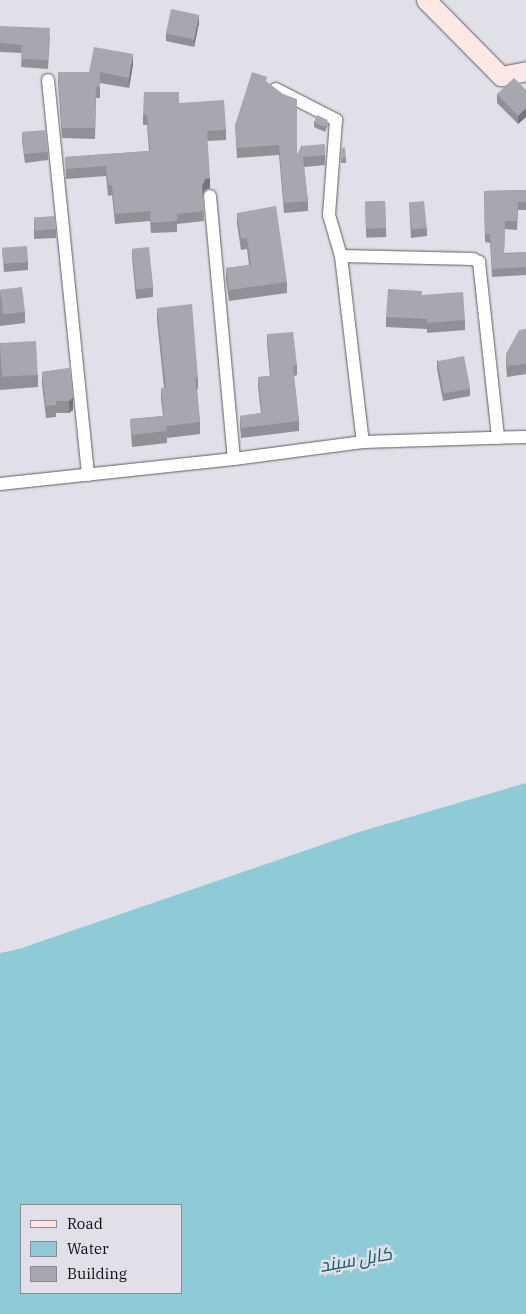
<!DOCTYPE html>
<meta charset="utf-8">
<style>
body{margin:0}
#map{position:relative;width:526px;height:1314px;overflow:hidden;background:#e1e0e9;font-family:"IBM Plex Serif",Cairo,serif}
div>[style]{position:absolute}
.water>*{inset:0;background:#8fcbd6}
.roads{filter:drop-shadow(0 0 1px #5c5c63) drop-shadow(0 0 1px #5c5c63)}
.street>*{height:12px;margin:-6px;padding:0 6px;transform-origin:6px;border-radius:6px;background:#fff}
.secondary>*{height:19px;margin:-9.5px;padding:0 9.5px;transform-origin:9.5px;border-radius:9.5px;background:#fee8e6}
.wall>*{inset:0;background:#909096;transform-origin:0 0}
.shaded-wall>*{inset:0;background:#75757a}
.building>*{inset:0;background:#a7a7af;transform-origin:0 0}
span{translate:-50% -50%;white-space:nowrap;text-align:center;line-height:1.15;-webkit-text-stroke:5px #e1e0e9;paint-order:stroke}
.water-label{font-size:18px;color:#0b606c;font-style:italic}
.legend{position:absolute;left:20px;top:1204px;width:162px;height:90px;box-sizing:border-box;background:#e1e0e9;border:1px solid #8c8b91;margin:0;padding:6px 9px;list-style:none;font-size:15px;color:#0c0b0e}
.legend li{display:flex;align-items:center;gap:10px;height:25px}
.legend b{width:25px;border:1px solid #8c8b91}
</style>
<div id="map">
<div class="water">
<i style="clip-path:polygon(evenodd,526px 783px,526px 1314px,0 1314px,0 953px,19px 949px,359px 832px,526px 783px,21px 1205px,181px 1205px,181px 1293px,21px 1293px,21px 1205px)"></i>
</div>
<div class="roads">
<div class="street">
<i style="left:48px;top:80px;width:397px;rotate:84.2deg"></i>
<i style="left:276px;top:89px;width:68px;rotate:27.3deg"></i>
<i style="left:336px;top:120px;width:95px;rotate:94.2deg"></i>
<i style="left:329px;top:215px;width:43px;rotate:73.7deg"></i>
<i style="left:341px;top:256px;width:187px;rotate:83.3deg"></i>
<i style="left:210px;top:196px;width:264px;rotate:84.8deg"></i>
<i style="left:341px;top:256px;width:132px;rotate:1.3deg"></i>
<i style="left:473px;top:259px;width:7px;rotate:27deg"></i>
<i style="left:479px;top:262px;width:177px;rotate:83.8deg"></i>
<i style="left:0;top:484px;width:235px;rotate:-6.1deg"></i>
<i style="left:234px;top:459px;width:130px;rotate:-7.5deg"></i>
<i style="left:363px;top:442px;width:163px;rotate:-1.8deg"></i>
</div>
<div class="secondary">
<i style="left:426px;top:0;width:107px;rotate:45.4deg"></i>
<i style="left:501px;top:76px;width:25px;rotate:-11deg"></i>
</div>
</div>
<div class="wall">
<i style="clip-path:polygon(199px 23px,194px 47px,166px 41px,166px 33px)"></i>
<i style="clip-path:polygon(0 26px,50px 36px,48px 69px,21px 67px,22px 53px,0 52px)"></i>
<i style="clip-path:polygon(133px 64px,129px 88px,100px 83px,100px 98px,96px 98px,95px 139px,62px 138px,58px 83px,58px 72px,89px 72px)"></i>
<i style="clip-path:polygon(267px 83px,297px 155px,302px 146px,325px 154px,325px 165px,304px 167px,308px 201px,308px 211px,284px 213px,279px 155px,237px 158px,235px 125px)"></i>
<i style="clip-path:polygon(526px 90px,526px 117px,518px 124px,497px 103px,497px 94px)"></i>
<i style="clip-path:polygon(179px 103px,226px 130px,226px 140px,207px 141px,210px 188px,205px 190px,203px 195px,204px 221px,177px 224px,177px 232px,151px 233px,150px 221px,115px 224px,112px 195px,108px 196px,106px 176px,66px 179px,65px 157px,149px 151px,147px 125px,143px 125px,143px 115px)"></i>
<i style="clip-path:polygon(314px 122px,328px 125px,325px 132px,314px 127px)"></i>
<i style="clip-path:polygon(22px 132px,48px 152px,48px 160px,25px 163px,22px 141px)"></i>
<i style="clip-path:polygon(342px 148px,346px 158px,346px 163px,341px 163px)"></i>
<i style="clip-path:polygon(526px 190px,526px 210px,518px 210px,517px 230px,505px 229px,504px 253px,526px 252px,526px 275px,492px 277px,490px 243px,485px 242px,484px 191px)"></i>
<i style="left:385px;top:201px;width:36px;height:20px;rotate:88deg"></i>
<i style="clip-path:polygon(409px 202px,427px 228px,427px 236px,411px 238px)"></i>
<i style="clip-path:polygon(237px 213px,287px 282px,287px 293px,229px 301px,226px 280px,226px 268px,249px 265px,247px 249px,241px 250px,237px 224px)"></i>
<i style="clip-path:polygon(34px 218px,56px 229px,56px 238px,34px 239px)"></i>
<i style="clip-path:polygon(2px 248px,28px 262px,28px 270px,4px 272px)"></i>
<i style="clip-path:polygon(132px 249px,153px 288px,153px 297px,136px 299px,132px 257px)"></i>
<i style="clip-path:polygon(0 290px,25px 312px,25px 323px,0 326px)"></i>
<i style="clip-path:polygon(422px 295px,465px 320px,465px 330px,427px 333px,427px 329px,386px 327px,386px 317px)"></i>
<i style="clip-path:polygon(157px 308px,198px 378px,198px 389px,197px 389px,200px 422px,200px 434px,167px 438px,167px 443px,132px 447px,130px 419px,163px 416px,161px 400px,161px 388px,164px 388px,157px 320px)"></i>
<i style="clip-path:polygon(526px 329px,526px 374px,507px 377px,506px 365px,506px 354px)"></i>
<i style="clip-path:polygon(267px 334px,297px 365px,297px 375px,294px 376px,299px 421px,299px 431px,241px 438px,240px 426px,240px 416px,261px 413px,258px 387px,258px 377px,270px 376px,267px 344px)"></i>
<i style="clip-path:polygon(0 343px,38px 375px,38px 387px,0 390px)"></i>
<i style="clip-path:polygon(437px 360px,470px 388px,470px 396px,443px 401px,437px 369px)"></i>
<i style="clip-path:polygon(70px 368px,73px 410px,69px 413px,56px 413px,56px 417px,46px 418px,42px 384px,42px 372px)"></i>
</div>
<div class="shaded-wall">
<i style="clip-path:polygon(199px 15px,199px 23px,194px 47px,194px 38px)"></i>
<i style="clip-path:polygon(133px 54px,133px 64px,129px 88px,129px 78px)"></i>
<i style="clip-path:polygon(526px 108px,526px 117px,518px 124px,518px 116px)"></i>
<i style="clip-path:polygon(210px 178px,210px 188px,205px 190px,202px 196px,202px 186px,205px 179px)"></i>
<i style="clip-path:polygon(73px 397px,73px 410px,69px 413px,69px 401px)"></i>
</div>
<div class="building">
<i style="left:171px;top:9px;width:29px;height:25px;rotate:12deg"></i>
<i style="clip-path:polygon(0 26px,50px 28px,48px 60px,21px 59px,22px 45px,0 43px)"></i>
<i style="clip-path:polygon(94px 47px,133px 54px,129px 78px,100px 72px,100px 87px,96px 87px,95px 128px,62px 128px,58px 72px,89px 72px)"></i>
<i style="clip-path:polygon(252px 72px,267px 77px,266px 81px,283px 94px,297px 99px,297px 155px,302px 144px,302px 146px,325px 144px,325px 155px,303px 157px,308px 201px,284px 203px,279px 145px,237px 148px,235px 125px)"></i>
<i style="clip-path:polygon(514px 78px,526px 90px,526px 108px,518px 116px,497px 94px)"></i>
<i style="clip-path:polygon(144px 92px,179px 92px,179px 103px,224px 100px,226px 130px,207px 131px,210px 178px,205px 179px,202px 186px,204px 211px,177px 214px,177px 221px,151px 223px,150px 211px,115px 214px,112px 185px,108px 185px,106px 166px,66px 169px,65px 157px,150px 151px,147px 115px,143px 115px)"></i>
<i style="left:317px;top:115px;width:12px;height:8px;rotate:24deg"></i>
<i style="left:46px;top:130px;width:22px;height:24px;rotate:85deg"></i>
<i style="clip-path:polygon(345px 147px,346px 158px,341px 159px,342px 148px)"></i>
<i style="clip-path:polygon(526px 190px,526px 202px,518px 202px,517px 221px,505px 221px,504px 254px,526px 252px,526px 267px,492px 269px,490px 234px,485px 234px,484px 191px)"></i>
<i style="left:385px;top:201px;width:27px;height:20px;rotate:88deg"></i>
<i style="left:424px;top:201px;width:27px;height:15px;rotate:84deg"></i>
<i style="clip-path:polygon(276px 206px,287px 282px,229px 290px,226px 268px,251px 265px,247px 238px,241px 239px,237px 213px)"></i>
<i style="left:55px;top:216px;width:13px;height:21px;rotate:86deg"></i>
<i style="left:27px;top:246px;width:16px;height:25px;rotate:86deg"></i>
<i style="left:149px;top:247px;width:41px;height:17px;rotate:84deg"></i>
<i style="left:22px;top:287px;width:25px;height:22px;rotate:83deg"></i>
<i style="clip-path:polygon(388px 289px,422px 291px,422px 295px,463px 292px,465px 320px,427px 323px,427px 319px,386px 317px)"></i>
<i style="clip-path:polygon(192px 304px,198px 378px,195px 378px,200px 422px,166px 426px,167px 431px,132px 435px,130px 419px,164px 416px,161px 388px,166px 388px,157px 308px)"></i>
<i style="clip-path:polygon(526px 329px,526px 364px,507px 366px,506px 354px,519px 330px)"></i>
<i style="clip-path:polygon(293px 332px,297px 365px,293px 366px,299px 421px,241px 428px,240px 416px,262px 413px,258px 377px,271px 376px,267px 334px)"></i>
<i style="left:36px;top:341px;width:34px;height:36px;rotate:87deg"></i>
<i style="left:464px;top:356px;width:33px;height:27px;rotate:79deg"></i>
<i style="clip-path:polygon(70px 368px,73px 397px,69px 401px,56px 401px,56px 405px,46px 406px,42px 372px)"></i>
</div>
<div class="water-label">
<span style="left:356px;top:1260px;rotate:-10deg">کابل سيند</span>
</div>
<ul class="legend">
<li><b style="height:6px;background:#fee8e6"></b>Road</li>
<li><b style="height:14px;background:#8fcbd6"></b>Water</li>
<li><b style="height:14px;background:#a7a7af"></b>Building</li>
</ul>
</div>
